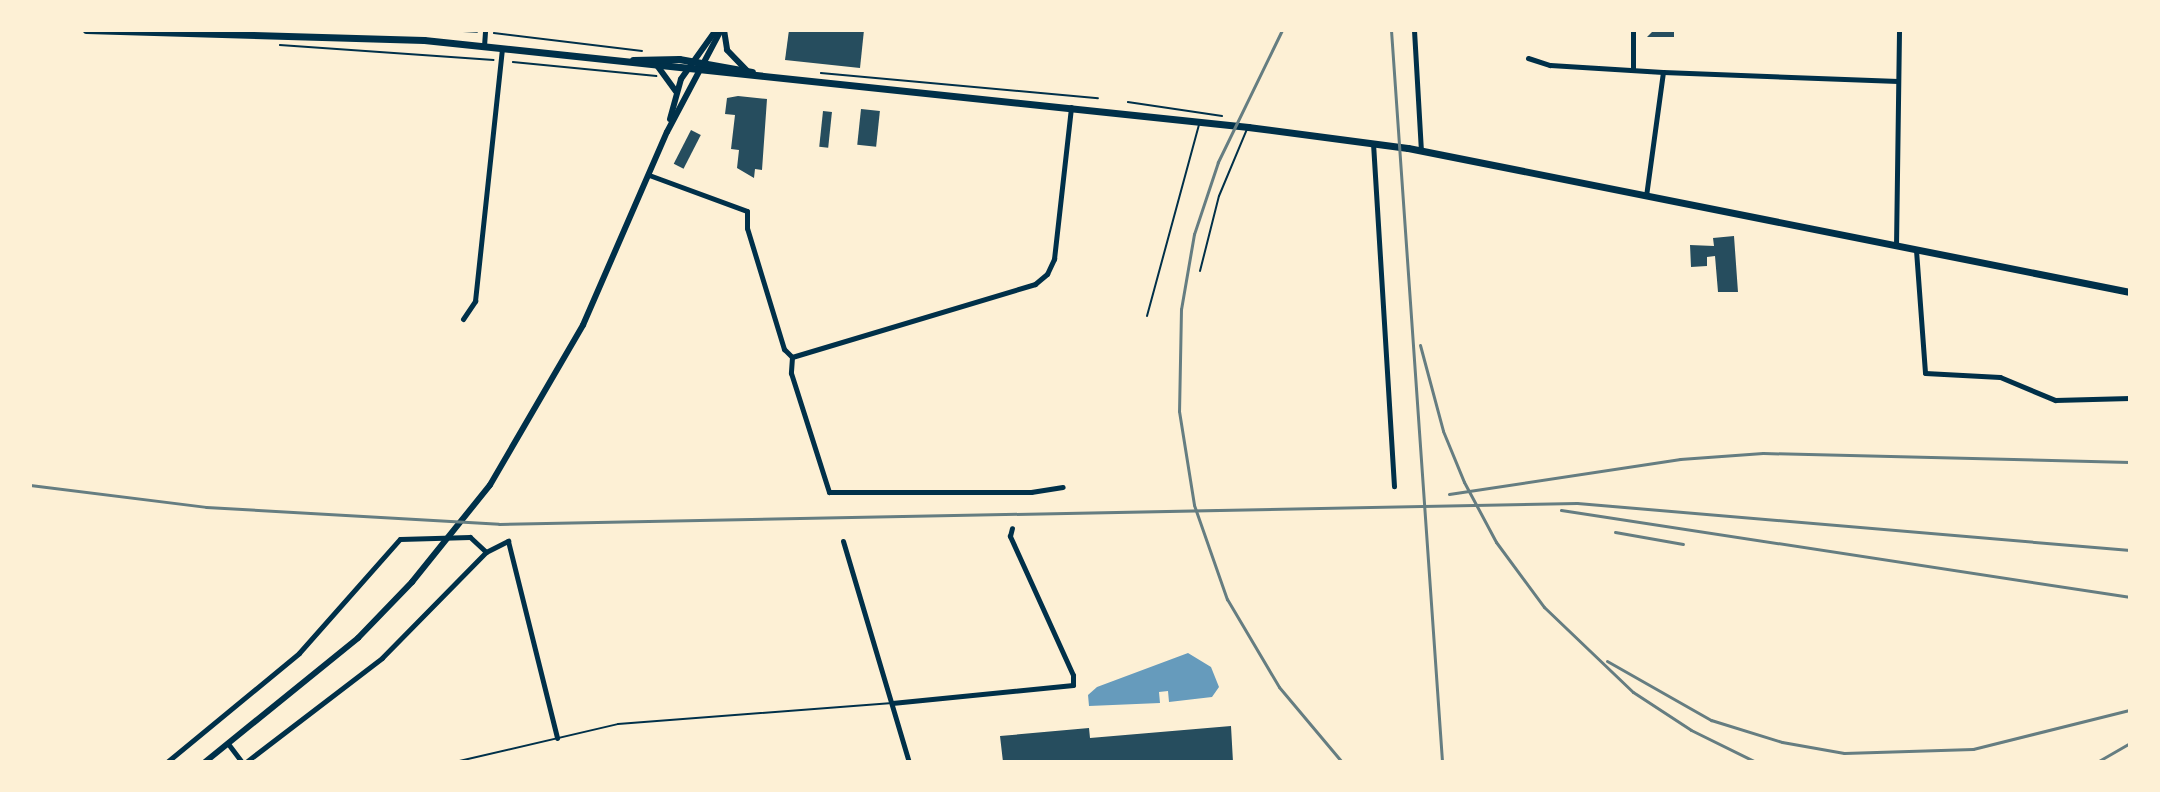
<!DOCTYPE html>
<style>
body{margin:0}
#map{position:relative;width:2160px;height:792px;overflow:hidden;background:#fdf0d5;font-family:"Asap Condensed",sans-serif}
div>[style]{position:absolute}
.water>*{inset:0;background:#669bbc}
.building>*{inset:0;background:#264d5e;transform-origin:0 0}
.path>*{height:1.5px;margin:-0.75px;padding:0 0.75px;transform-origin:0.75px;border-radius:0.75px;background:#003049}
.service>*{height:2px;margin:-1px;padding:0 1px;transform-origin:1px;border-radius:1px;background:#003049}
.minor>*{height:5px;margin:-2.5px;padding:0 2.5px;transform-origin:2.5px;border-radius:2.5px;background:#003049}
.tertiary>*{height:6px;margin:-3px;padding:0 3px;transform-origin:3px;border-radius:3px;background:#003049}
.secondary>*{height:7px;margin:-3.5px;padding:0 3.5px;transform-origin:3.5px;border-radius:3.5px;background:#003049}
.rail>*{height:3px;margin:-1.5px;padding:0 1.5px;transform-origin:1.5px;border-radius:1.5px;background:#657d81}
span{translate:-50% -50%;white-space:nowrap;text-align:center;line-height:1.15;-webkit-text-stroke:5px #fdf0d5;paint-order:stroke}
.frame{position:absolute;inset:0;border:32px solid #fdf0d5;pointer-events:none}
</style>
<div id="map">
<div class="water">
<i style="clip-path:polygon(1188px 653px,1211px 667px,1219px 687px,1212px 697px,1169px 702px,1168px 691px,1159px 692px,1160px 703px,1089px 706px,1088px 695px,1097px 687px)"></i>
</div>
<div class="building">
<i style="clip-path:polygon(789px 30px,864px 30px,860px 68px,785px 60px)"></i>
<i style="clip-path:polygon(1654px 30px,1674px 30px,1674px 37px,1647px 37px)"></i>
<i style="clip-path:polygon(738px 96px,767px 99px,762px 170px,755px 169px,754px 178px,737px 168px,739px 150px,731px 149px,735px 115px,725px 114px,727px 98px)"></i>
<i style="left:861px;top:109px;width:19px;height:36px;rotate:6deg"></i>
<i style="left:823px;top:111px;width:9px;height:36px;rotate:6deg"></i>
<i style="left:691px;top:130px;width:11px;height:38px;rotate:27deg"></i>
<i style="clip-path:polygon(1734px 236px,1738px 292px,1718px 292px,1715px 256px,1707px 257px,1707px 266px,1691px 267px,1690px 245px,1714px 246px,1713px 238px)"></i>
<i style="clip-path:polygon(1231px 726px,1233px 762px,1003px 762px,1000px 736px,1089px 728px,1090px 738px)"></i>
</div>
<div class="path">
<i style="left:444px;top:30px;width:33px;rotate:3deg"></i>
<i style="left:494px;top:33px;width:149px;rotate:6.9deg"></i>
<i style="left:280px;top:45px;width:214px;rotate:4deg"></i>
<i style="left:513px;top:62px;width:144px;rotate:5.6deg"></i>
<i style="left:821px;top:73px;width:278px;rotate:5.2deg"></i>
<i style="left:1128px;top:102px;width:95px;rotate:8.5deg"></i>
</div>
<div class="service">
<i style="left:1200px;top:271px;width:77px;rotate:-75.8deg"></i>
<i style="left:1219px;top:196px;width:73px;rotate:-67.3deg"></i>
<i style="left:1147px;top:316px;width:198px;rotate:-74.8deg"></i>
<i style="left:455px;top:762px;width:167px;rotate:-13.1deg"></i>
<i style="left:618px;top:724px;width:272px;rotate:-4.4deg"></i>
</div>
<div class="minor">
<i style="left:1414px;top:30px;width:120px;rotate:86.7deg"></i>
<i style="left:484px;top:46px;width:16px;rotate:-86deg"></i>
<i style="left:1528px;top:58px;width:23px;rotate:18deg"></i>
<i style="left:1550px;top:65px;width:113px;rotate:3.5deg"></i>
<i style="left:1663px;top:72px;width:235px;rotate:2.2deg"></i>
<i style="left:1633px;top:70px;width:40px;rotate:-90deg"></i>
<i style="left:1373px;top:143px;width:344px;rotate:86.5deg"></i>
<i style="left:649px;top:175px;width:104px;rotate:20.2deg"></i>
<i style="left:747px;top:211px;width:17px;rotate:90deg"></i>
<i style="left:747px;top:228px;width:127px;rotate:73deg"></i>
<i style="left:784px;top:349px;width:11px;rotate:45deg"></i>
<i style="left:792px;top:357px;width:16px;rotate:94deg"></i>
<i style="left:791px;top:373px;width:125px;rotate:72.3deg"></i>
<i style="left:829px;top:492px;width:202px"></i>
<i style="left:1031px;top:492px;width:32px;rotate:-9deg"></i>
<i style="left:1646px;top:196px;width:125px;rotate:-82.2deg"></i>
<i style="left:1896px;top:246px;width:216px;rotate:-89.2deg"></i>
<i style="left:1916px;top:250px;width:123px;rotate:85.8deg"></i>
<i style="left:1925px;top:373px;width:75px;rotate:3.1deg"></i>
<i style="left:2000px;top:377px;width:60px;rotate:22.7deg"></i>
<i style="left:2055px;top:400px;width:75px;rotate:-1.5deg"></i>
<i style="left:463px;top:319px;width:22px;rotate:-56deg"></i>
<i style="left:475px;top:301px;width:254px;rotate:-83.9deg"></i>
<i style="left:792px;top:357px;width:254px;rotate:-16.7deg"></i>
<i style="left:1035px;top:284px;width:16px;rotate:-40deg"></i>
<i style="left:1047px;top:274px;width:17px;rotate:-65deg"></i>
<i style="left:1054px;top:259px;width:153px;rotate:-83.6deg"></i>
<i style="left:843px;top:541px;width:231px;rotate:73.4deg"></i>
<i style="left:486px;top:552px;width:25px;rotate:-27deg"></i>
<i style="left:508px;top:541px;width:203px;rotate:76deg"></i>
<i style="left:892px;top:703px;width:182px;rotate:-5.7deg"></i>
<i style="left:1073px;top:685px;width:10px;rotate:-90deg"></i>
<i style="left:1073px;top:675px;width:153px;rotate:-114.4deg"></i>
<i style="left:1010px;top:536px;width:8px;rotate:-76deg"></i>
<i style="left:229px;top:745px;width:21px;rotate:53deg"></i>
<i style="left:167px;top:762px;width:171px;rotate:-39.5deg"></i>
<i style="left:299px;top:653px;width:152px;rotate:-48.5deg"></i>
<i style="left:400px;top:539px;width:70px;rotate:-1.6deg"></i>
<i style="left:470px;top:537px;width:22px;rotate:43deg"></i>
<i style="left:486px;top:552px;width:148px;rotate:134.5deg"></i>
<i style="left:382px;top:658px;width:171px;rotate:142.6deg"></i>
</div>
<div class="tertiary">
<i style="left:724px;top:30px;width:20px;rotate:81deg"></i>
<i style="left:727px;top:50px;width:28px;rotate:46deg"></i>
<i style="left:656px;top:64px;width:34px;rotate:54deg"></i>
<i style="left:670px;top:119px;width:41px;rotate:-74.6deg"></i>
<i style="left:681px;top:79px;width:60px;rotate:-54.5deg"></i>
<i style="left:205px;top:762px;width:197px;rotate:-39deg"></i>
<i style="left:358px;top:638px;width:78px;rotate:-46deg"></i>
<i style="left:412px;top:582px;width:124px;rotate:-51.2deg"></i>
<i style="left:490px;top:485px;width:185px;rotate:-59.8deg"></i>
<i style="left:583px;top:325px;width:210px;rotate:-66.5deg"></i>
<i style="left:667px;top:132px;width:115px;rotate:-62.1deg"></i>
</div>
<div class="secondary">
<i style="left:86px;top:30px;width:338px;rotate:1.7deg"></i>
<i style="left:424px;top:40px;width:829px;rotate:6.03deg"></i>
<i style="left:1248px;top:127px;width:161px;rotate:7.5deg"></i>
<i style="left:1408px;top:148px;width:736px;rotate:11.28deg"></i>
<i style="left:633px;top:60px;width:46px;rotate:-1.2deg"></i>
<i style="left:679px;top:59px;width:74px;rotate:10.1deg"></i>
</div>
<div class="rail">
<i style="left:1282px;top:30px;width:147px;rotate:115.9deg"></i>
<i style="left:1218px;top:162px;width:76px;rotate:108.4deg"></i>
<i style="left:1194px;top:234px;width:76px;rotate:99.8deg"></i>
<i style="left:1181px;top:309px;width:102px;rotate:91.1deg"></i>
<i style="left:1179px;top:411px;width:95px;rotate:80.9deg"></i>
<i style="left:1194px;top:505px;width:100px;rotate:70.7deg"></i>
<i style="left:1227px;top:599px;width:102px;rotate:59.4deg"></i>
<i style="left:1279px;top:687px;width:98px;rotate:50deg"></i>
<i style="left:1391px;top:30px;width:734px;rotate:86.01deg"></i>
<i style="left:1420px;top:345px;width:89px;rotate:75deg"></i>
<i style="left:1443px;top:431px;width:55px;rotate:67.6deg"></i>
<i style="left:1464px;top:482px;width:68px;rotate:61.9deg"></i>
<i style="left:1496px;top:542px;width:81px;rotate:53.6deg"></i>
<i style="left:1544px;top:607px;width:123px;rotate:43.7deg"></i>
<i style="left:1633px;top:692px;width:69px;rotate:33.2deg"></i>
<i style="left:1691px;top:730px;width:72px;rotate:26.2deg"></i>
<i style="left:30px;top:485px;width:177px;rotate:7.1deg"></i>
<i style="left:206px;top:507px;width:293px;rotate:3.3deg"></i>
<i style="left:499px;top:524px;width:1078px;rotate:-1.12deg"></i>
<i style="left:1577px;top:503px;width:555px;rotate:4.86deg"></i>
<i style="left:1449px;top:494px;width:234px;rotate:-8.6deg"></i>
<i style="left:1680px;top:459px;width:83px;rotate:-4.1deg"></i>
<i style="left:1763px;top:453px;width:367px;rotate:1.4deg"></i>
<i style="left:1561px;top:510px;width:576px;rotate:8.69deg"></i>
<i style="left:1615px;top:532px;width:69px;rotate:10deg"></i>
<i style="left:1607px;top:661px;width:120px;rotate:29.6deg"></i>
<i style="left:1711px;top:720px;width:74px;rotate:17.2deg"></i>
<i style="left:1782px;top:742px;width:63px;rotate:10.1deg"></i>
<i style="left:1844px;top:753px;width:129px;rotate:-1.8deg"></i>
<i style="left:1973px;top:749px;width:162px;rotate:-14deg"></i>
<i style="left:2097px;top:762px;width:38px;rotate:-30deg"></i>
</div>
<div class="frame"></div>
</div>
